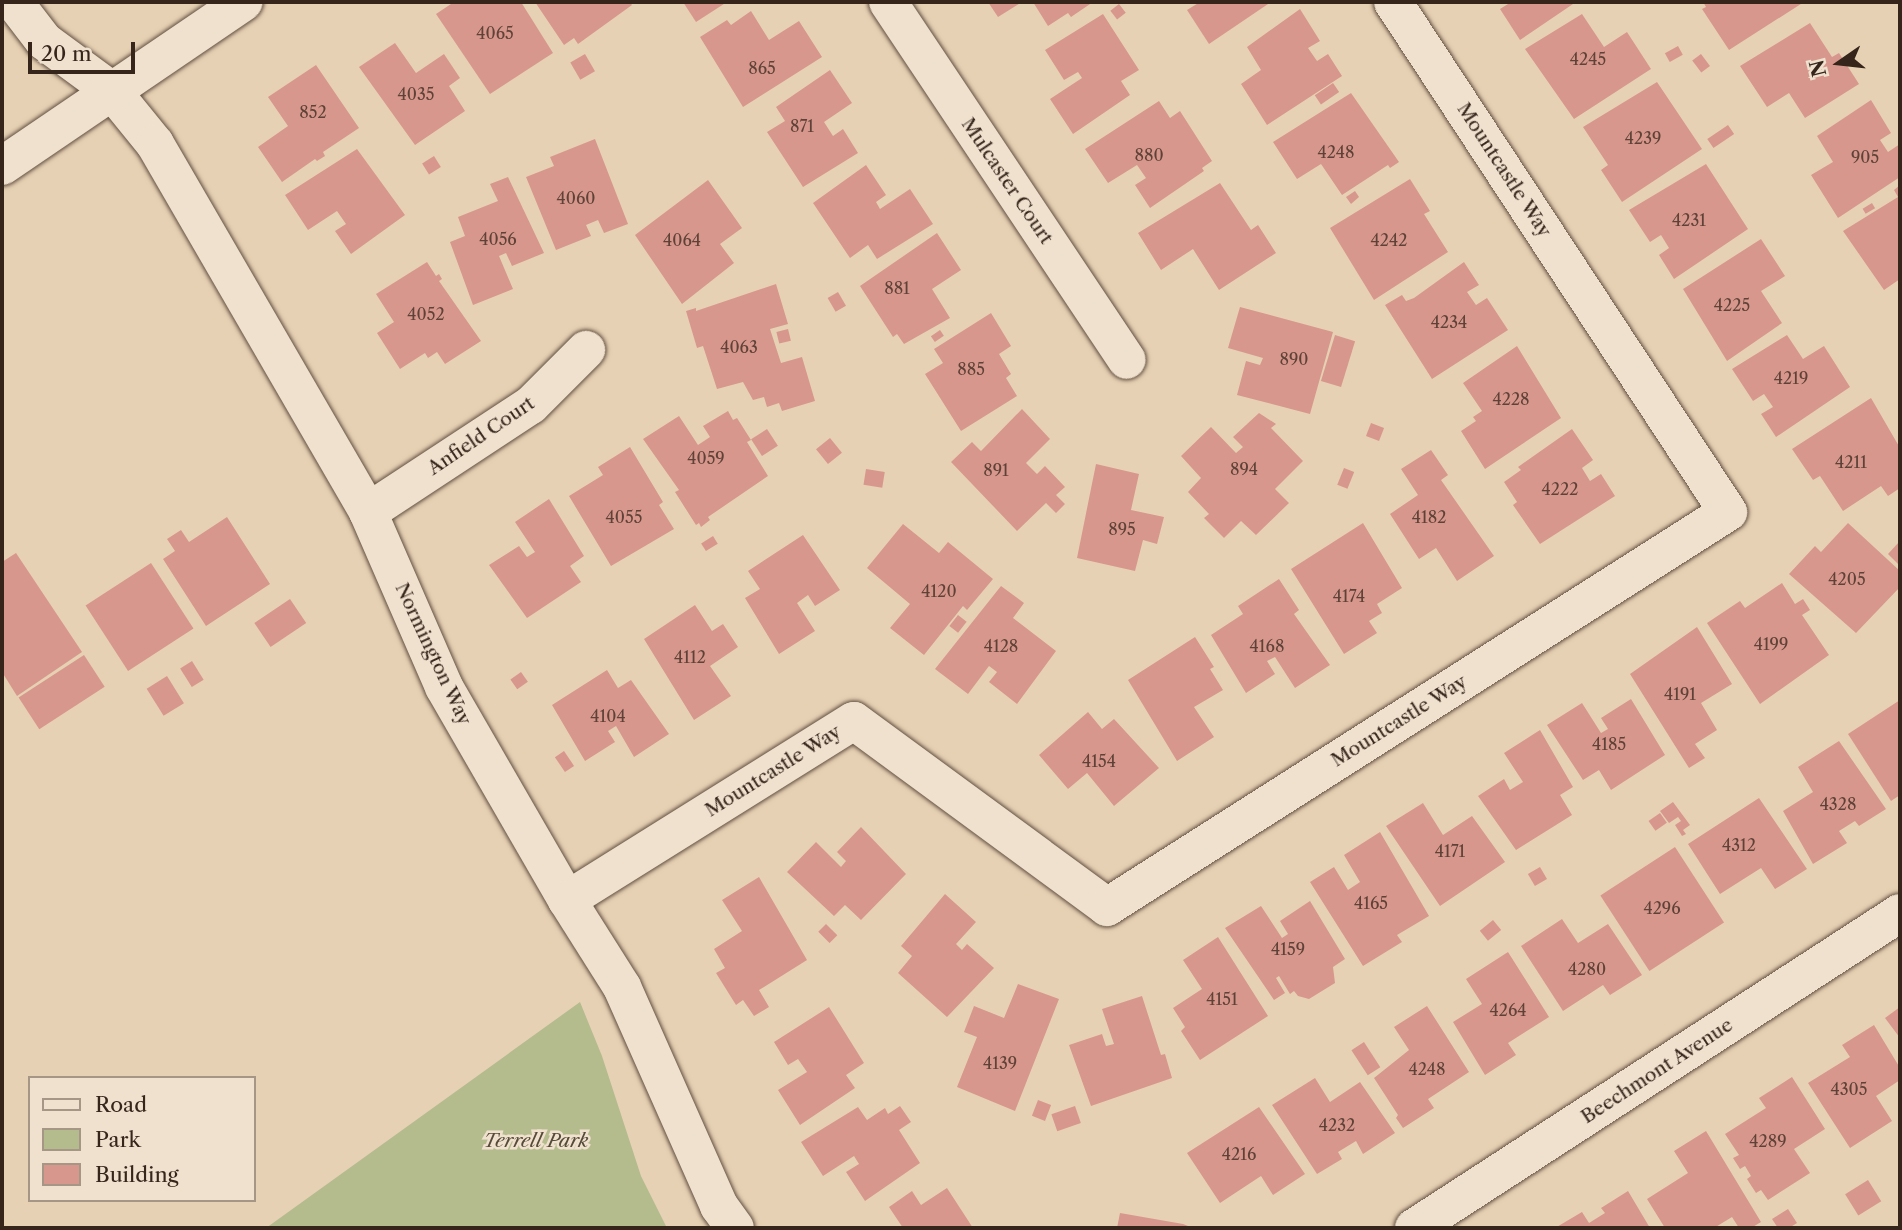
<!DOCTYPE html>
<style>
body{margin:0}
#map{position:relative;width:1902px;height:1230px;overflow:hidden;background:#e7d1b4;font-family:"Libre Caslon Text",serif}
div>[style]{position:absolute}
.green>*{inset:0;background:#b4bc8e}
.building>*{inset:0;background:#d8978c;transform-origin:0 0}
.roads{filter:drop-shadow(0 0 2px #625041) drop-shadow(0 0 2px #625041)}
.street>*{height:38px;margin:-19px;padding:0 19px;transform-origin:19px;border-radius:19px;background:#efe1ce}
.secondary>*{height:38px;margin:-19px;padding:0 19px;transform-origin:19px;border-radius:19px;background:#efe1ce}
span{translate:-50% -50%;white-space:nowrap;text-align:center;line-height:1.15;-webkit-text-stroke:5px #efe1ce;paint-order:stroke}
.number-label{font-size:16px;color:#5e4237}
.number-label span{-webkit-text-stroke-width:0}
.street-label{font-size:19px;color:#35251b}
.park-label{font-size:19px;color:#554b38;font-style:italic}
.frame{position:absolute;inset:0;border:4px solid #35251b;pointer-events:none}
.legend{position:absolute;left:28px;top:1076px;width:228px;height:126px;box-sizing:border-box;background:#efe1ce;border:2px solid #a59686;margin:0;padding:9px 12px;list-style:none;font-size:21px;color:#35251b}
.legend li{display:flex;align-items:center;gap:14px;height:35px}
.legend b{width:35px;border:2px solid #a59686}
.north{position:absolute;left:1804px;top:28px;width:70px;height:70px;-webkit-text-stroke:5px #efe1ce;paint-order:stroke;rotate:256deg;font-size:19px;font-weight:700;line-height:28px;text-align:center;color:#35251b}
.north::after{content:'';display:block;margin:auto;width:24px;height:32px;background:#35251b;clip-path:polygon(50% 0,100% 100%,50% 72%,0 100%)}
.scale{position:absolute;left:28px;top:42px;width:107px;height:32px;box-sizing:border-box;border:4px solid #35251b;border-top:0;padding-left:9px;font-size:21px;line-height:24px;white-space:nowrap;color:#35251b;-webkit-text-stroke:5px #efe1ce;paint-order:stroke}
</style>
<div id="map">
<div class="green">
<i style="clip-path:polygon(580px 1002px,602px 1056px,641px 1176px,667px 1228px,266px 1228px)"></i>
</div>
<div class="building">
<i style="clip-path:polygon(454px 2px,521px 2px,553px 53px,490px 94px,436px 14px)"></i>
<i style="clip-path:polygon(535px 2px,630px 2px,632px 5px,578px 44px,574px 38px,564px 45px)"></i>
<i style="clip-path:polygon(683px 2px,727px 2px,696px 22px)"></i>
<i style="clip-path:polygon(988px 2px,1022px 2px,998px 17px)"></i>
<i style="clip-path:polygon(1033px 2px,1093px 2px,1071px 17px,1068px 13px,1048px 26px)"></i>
<i style="clip-path:polygon(1200px 2px,1271px 2px,1209px 44px,1187px 10px)"></i>
<i style="clip-path:polygon(1506px 2px,1572px 2px,1573px 4px,1520px 40px,1500px 9px,1508px 4px)"></i>
<i style="clip-path:polygon(1703px 2px,1804px 2px,1729px 50px,1702px 9px,1706px 7px)"></i>
<i style="left:1119px;top:4px;width:11px;height:11px;rotate:52deg"></i>
<i style="clip-path:polygon(1300px 9px,1320px 41px,1308px 48px,1317px 61px,1328px 54px,1342px 76px,1267px 125px,1241px 84px,1261px 70px,1247px 47px)"></i>
<i style="clip-path:polygon(751px 11px,769px 40px,799px 21px,822px 57px,743px 107px,700px 37px,727px 20px,731px 25px)"></i>
<i style="clip-path:polygon(1103px 14px,1139px 70px,1121px 81px,1130px 95px,1073px 134px,1050px 99px,1082px 78px,1078px 72px,1064px 80px,1045px 50px)"></i>
<i style="clip-path:polygon(1582px 14px,1604px 47px,1627px 32px,1651px 69px,1574px 119px,1525px 49px)"></i>
<i style="clip-path:polygon(1810px 23px,1832px 57px,1839px 53px,1859px 84px,1805px 118px,1789px 93px,1767px 107px,1740px 66px)"></i>
<i style="clip-path:polygon(395px 43px,416px 73px,444px 54px,460px 78px,449px 86px,465px 111px,415px 145px,359px 67px)"></i>
<i style="left:1678px;top:46px;width:10px;height:15px;rotate:61deg"></i>
<i style="left:585px;top:54px;width:20px;height:17px;rotate:60deg"></i>
<i style="left:1701px;top:54px;width:15px;height:11px;rotate:53deg"></i>
<i style="clip-path:polygon(316px 65px,359px 128px,323px 152px,325px 156px,317px 161px,315px 159px,282px 182px,258px 147px,288px 126px,268px 97px)"></i>
<i style="clip-path:polygon(830px 70px,852px 103px,824px 122px,833px 136px,843px 129px,858px 153px,803px 187px,767px 132px,785px 121px,776px 107px)"></i>
<i style="clip-path:polygon(1657px 82px,1702px 149px,1622px 202px,1601px 170px,1608px 165px,1583px 127px)"></i>
<i style="left:1333px;top:83px;width:11px;height:22px;rotate:56deg"></i>
<i style="clip-path:polygon(1351px 93px,1399px 162px,1390px 168px,1388px 165px,1342px 195px,1321px 164px,1297px 179px,1273px 142px)"></i>
<i style="clip-path:polygon(1871px 100px,1891px 133px,1880px 140px,1888px 152px,1900px 144px,1900px 177px,1838px 218px,1811px 175px,1833px 162px,1817px 136px)"></i>
<i style="clip-path:polygon(1159px 101px,1170px 118px,1180px 111px,1212px 161px,1202px 168px,1204px 171px,1150px 208px,1135px 185px,1146px 178px,1137px 165px,1108px 183px,1085px 149px)"></i>
<i style="left:1728px;top:125px;width:11px;height:25px;rotate:56deg"></i>
<i style="clip-path:polygon(595px 139px,628px 224px,604px 233px,598px 220px,586px 225px,591px 236px,556px 250px,526px 177px,554px 166px,550px 157px)"></i>
<i style="clip-path:polygon(357px 149px,405px 215px,351px 254px,335px 231px,346px 224px,337px 211px,308px 230px,285px 195px)"></i>
<i style="left:434px;top:156px;width:13px;height:14px;rotate:58deg"></i>
<i style="clip-path:polygon(1706px 164px,1748px 229px,1674px 279px,1659px 255px,1669px 248px,1661px 235px,1650px 242px,1629px 210px)"></i>
<i style="clip-path:polygon(866px 165px,886px 195px,876px 202px,880px 209px,910px 189px,933px 224px,877px 259px,868px 245px,850px 258px,813px 203px)"></i>
<i style="clip-path:polygon(508px 177px,544px 253px,512px 266px,506px 253px,499px 256px,513px 289px,473px 305px,450px 242px,465px 236px,458px 217px,498px 201px,490px 184px)"></i>
<i style="clip-path:polygon(1410px 179px,1430px 211px,1424px 214px,1448px 252px,1374px 300px,1330px 228px)"></i>
<i style="clip-path:polygon(708px 180px,742px 228px,720px 244px,734px 263px,682px 304px,635px 235px)"></i>
<i style="clip-path:polygon(1220px 183px,1251px 230px,1258px 225px,1276px 253px,1219px 290px,1193px 249px,1161px 270px,1138px 233px)"></i>
<i style="clip-path:polygon(1900px 185px,1900px 279px,1884px 290px,1843px 231px,1898px 197px,1894px 190px)"></i>
<i style="clip-path:polygon(1355px 191px,1359px 197px,1351px 204px,1346px 197px)"></i>
<i style="left:1872px;top:203px;width:6px;height:11px;rotate:59deg"></i>
<i style="clip-path:polygon(937px 233px,961px 270px,932px 289px,950px 318px,904px 344px,897px 334px,893px 337px,860px 286px)"></i>
<i style="clip-path:polygon(1761px 239px,1785px 276px,1761px 291px,1782px 323px,1727px 361px,1683px 289px)"></i>
<i style="clip-path:polygon(427px 262px,436px 276px,439px 274px,442px 279px,439px 281px,481px 341px,445px 364px,437px 352px,428px 358px,425px 353px,400px 369px,377px 333px,394px 322px,376px 294px)"></i>
<i style="clip-path:polygon(1464px 262px,1479px 285px,1467px 292px,1476px 305px,1487px 298px,1508px 330px,1432px 379px,1385px 305px,1402px 295px,1406px 301px,1414px 298px)"></i>
<i style="clip-path:polygon(776px 284px,788px 324px,770px 329px,781px 363px,802px 357px,815px 401px,782px 411px,779px 403px,767px 407px,764px 397px,753px 400px,743px 382px,717px 389px,703px 346px,697px 348px,686px 311px,696px 308px,696px 311px)"></i>
<i style="left:838px;top:292px;width:16px;height:12px;rotate:60deg"></i>
<i style="clip-path:polygon(1240px 307px,1333px 332px,1310px 414px,1237px 395px,1246px 361px,1260px 365px,1263px 358px,1228px 348px)"></i>
<i style="clip-path:polygon(991px 313px,1011px 346px,999px 354px,1011px 374px,1006px 378px,1017px 396px,961px 431px,925px 374px,943px 363px,934px 349px)"></i>
<i style="left:788px;top:329px;width:12px;height:12px;rotate:76deg"></i>
<i style="left:940px;top:330px;width:7px;height:11px;rotate:56deg"></i>
<i style="left:1335px;top:335px;width:21px;height:48px;rotate:17deg"></i>
<i style="clip-path:polygon(1787px 335px,1803px 359px,1824px 346px,1850px 387px,1776px 437px,1761px 414px,1773px 407px,1764px 394px,1753px 401px,1732px 369px)"></i>
<i style="clip-path:polygon(1517px 346px,1561px 418px,1485px 469px,1461px 431px,1476px 421px,1473px 417px,1482px 411px,1463px 383px)"></i>
<i style="clip-path:polygon(1871px 398px,1900px 448px,1900px 488px,1888px 496px,1881px 486px,1843px 511px,1820px 476px,1813px 480px,1792px 449px)"></i>
<i style="clip-path:polygon(1022px 409px,1050px 439px,1026px 463px,1037px 474px,1045px 466px,1065px 487px,1056px 495px,1065px 504px,1056px 513px,1046px 503px,1017px 531px,951px 462px,972px 442px,981px 451px)"></i>
<i style="clip-path:polygon(728px 411px,733px 420px,737px 418px,751px 440px,747px 442px,768px 476px,708px 517px,710px 520px,701px 527px,699px 523px,696px 525px,675px 492px,679px 490px,643px 439px,679px 416px,698px 445px,710px 437px,703px 426px)"></i>
<i style="clip-path:polygon(1259px 413px,1276px 424px,1271px 428px,1303px 461px,1275px 489px,1289px 503px,1256px 535px,1241px 521px,1224px 538px,1204px 518px,1209px 514px,1188px 492px,1201px 478px,1181px 456px,1211px 427px,1236px 453px,1243px 447px,1233px 437px)"></i>
<i style="left:1371px;top:423px;width:14px;height:14px;rotate:21deg"></i>
<i style="left:767px;top:429px;width:20px;height:19px;rotate:57deg"></i>
<i style="clip-path:polygon(1572px 429px,1593px 460px,1582px 468px,1590px 481px,1601px 474px,1615px 496px,1540px 544px,1513px 505px,1517px 502px,1504px 482px,1521px 470px,1518px 467px)"></i>
<i style="left:830px;top:438px;width:19px;height:18px;rotate:51deg"></i>
<i style="clip-path:polygon(630px 447px,663px 502px,659px 505px,674px 529px,611px 566px,569px 496px,603px 475px,598px 467px)"></i>
<i style="clip-path:polygon(1431px 450px,1448px 475px,1441px 480px,1494px 556px,1457px 581px,1436px 548px,1419px 559px,1390px 514px,1418px 495px,1401px 469px)"></i>
<i style="clip-path:polygon(1096px 464px,1139px 474px,1131px 510px,1164px 517px,1157px 544px,1143px 540px,1135px 571px,1077px 558px)"></i>
<i style="left:1344px;top:468px;width:11px;height:18px;rotate:22deg"></i>
<i style="left:866px;top:469px;width:19px;height:16px;rotate:9deg"></i>
<i style="clip-path:polygon(549px 499px,584px 556px,570px 566px,581px 582px,527px 618px,489px 565px,519px 546px,527px 557px,535px 552px,515px 522px)"></i>
<i style="clip-path:polygon(227px 517px,270px 584px,206px 626px,163px 559px,175px 551px,167px 539px,181px 530px,189px 542px)"></i>
<i style="clip-path:polygon(1363px 523px,1402px 588px,1377px 604px,1382px 613px,1369px 621px,1377px 633px,1344px 654px,1291px 569px)"></i>
<i style="clip-path:polygon(1848px 523px,1900px 571px,1900px 587px,1856px 633px,1789px 574px,1815px 546px,1821px 552px)"></i>
<i style="clip-path:polygon(903px 524px,939px 553px,948px 542px,993px 579px,967px 610px,963px 606px,924px 655px,890px 628px,910px 604px,867px 568px)"></i>
<i style="clip-path:polygon(803px 535px,840px 590px,815px 606px,808px 595px,797px 603px,815px 631px,779px 654px,745px 598px,760px 589px,748px 571px)"></i>
<i style="left:713px;top:536px;width:9px;height:14px;rotate:58deg"></i>
<i style="clip-path:polygon(1899px 542px,1900px 543px,1900px 566px,1888px 554px)"></i>
<i style="clip-path:polygon(16px 553px,82px 652px,17px 696px,2px 672px,2px 562px)"></i>
<i style="left:151px;top:563px;width:78px;height:78px;rotate:57deg"></i>
<i style="clip-path:polygon(1279px 579px,1299px 610px,1294px 614px,1330px 665px,1295px 688px,1275px 657px,1267px 661px,1275px 674px,1246px 693px,1211px 635px,1243px 614px,1238px 606px)"></i>
<i style="clip-path:polygon(1782px 583px,1795px 604px,1803px 599px,1810px 610px,1802px 615px,1829px 655px,1760px 704px,1707px 623px,1740px 601px,1745px 608px)"></i>
<i style="clip-path:polygon(1001px 586px,1024px 603px,1013px 618px,1056px 651px,1017px 704px,989px 682px,997px 672px,989px 666px,968px 694px,935px 669px)"></i>
<i style="left:290px;top:599px;width:29px;height:43px;rotate:56deg"></i>
<i style="clip-path:polygon(695px 605px,712px 631px,723px 624px,738px 647px,710px 666px,731px 696px,694px 720px,644px 639px)"></i>
<i style="left:958px;top:615px;width:11px;height:14px;rotate:38deg"></i>
<i style="clip-path:polygon(1697px 627px,1732px 684px,1701px 703px,1717px 730px,1695px 744px,1705px 758px,1689px 768px,1630px 674px)"></i>
<i style="clip-path:polygon(1195px 637px,1214px 667px,1210px 669px,1223px 690px,1194px 707px,1214px 737px,1177px 761px,1128px 680px)"></i>
<i style="left:84px;top:655px;width:38px;height:78px;rotate:57deg"></i>
<i style="left:192px;top:661px;width:22px;height:14px;rotate:58deg"></i>
<i style="clip-path:polygon(607px 670px,618px 688px,631px 680px,669px 734px,634px 757px,616px 726px,608px 731px,615px 742px,585px 761px,552px 705px)"></i>
<i style="left:521px;top:672px;width:12px;height:13px;rotate:55deg"></i>
<i style="left:167px;top:676px;width:32px;height:24px;rotate:58deg"></i>
<i style="clip-path:polygon(1631px 699px,1665px 755px,1611px 790px,1599px 770px,1583px 780px,1547px 725px,1582px 703px,1601px 733px,1608px 729px,1601px 718px)"></i>
<i style="clip-path:polygon(1900px 700px,1900px 795px,1891px 801px,1848px 734px)"></i>
<i style="clip-path:polygon(1088px 712px,1102px 729px,1114px 719px,1159px 768px,1114px 806px,1087px 773px,1068px 789px,1039px 755px)"></i>
<i style="clip-path:polygon(1540px 730px,1573px 787px,1560px 795px,1572px 815px,1516px 850px,1478px 796px,1504px 779px,1510px 790px,1523px 782px,1504px 753px)"></i>
<i style="clip-path:polygon(1839px 741px,1886px 809px,1859px 826px,1855px 821px,1839px 831px,1847px 843px,1813px 864px,1783px 811px,1813px 792px,1798px 767px)"></i>
<i style="left:564px;top:751px;width:18px;height:11px;rotate:56deg"></i>
<i style="clip-path:polygon(1759px 798px,1807px 869px,1775px 889px,1761px 868px,1720px 894px,1688px 844px)"></i>
<i style="clip-path:polygon(1673px 802px,1690px 825px,1683px 830px,1686px 834px,1682px 836px,1675px 825px,1681px 821px,1678px 817px,1669px 823px,1660px 811px)"></i>
<i style="clip-path:polygon(1423px 803px,1443px 835px,1472px 816px,1505px 862px,1440px 906px,1386px 826px)"></i>
<i style="left:1660px;top:813px;width:12px;height:14px;rotate:55deg"></i>
<i style="clip-path:polygon(861px 827px,906px 874px,861px 920px,845px 905px,834px 916px,787px 872px,816px 842px,841px 867px,846px 861px,837px 852px)"></i>
<i style="clip-path:polygon(1380px 832px,1429px 916px,1397px 935px,1402px 942px,1363px 966px,1310px 882px,1334px 867px,1348px 890px,1360px 882px,1344px 855px)"></i>
<i style="left:1675px;top:847px;width:90px;height:89px;rotate:57deg"></i>
<i style="left:1540px;top:867px;width:14px;height:14px;rotate:60deg"></i>
<i style="clip-path:polygon(759px 877px,807px 960px,759px 990px,769px 1007px,754px 1016px,743px 1000px,736px 1005px,716px 973px,725px 968px,714px 949px,742px 931px,722px 900px)"></i>
<i style="clip-path:polygon(945px 894px,976px 922px,956px 944px,962px 950px,967px 944px,994px 968px,947px 1017px,898px 973px,912px 956px,901px 946px)"></i>
<i style="clip-path:polygon(1310px 901px,1345px 959px,1333px 967px,1335px 983px,1309px 999px,1298px 996px,1294px 991px,1290px 994px,1279px 976px,1276px 978px,1285px 993px,1274px 1000px,1225px 928px,1261px 906px,1282px 938px,1288px 934px,1280px 921px)"></i>
<i style="clip-path:polygon(1562px 919px,1578px 943px,1608px 924px,1642px 975px,1610px 995px,1603px 985px,1563px 1011px,1521px 946px)"></i>
<i style="left:1493px;top:920px;width:13px;height:17px;rotate:51deg"></i>
<i style="left:826px;top:924px;width:16px;height:11px;rotate:45deg"></i>
<i style="clip-path:polygon(1218px 937px,1268px 1016px,1200px 1060px,1181px 1031px,1185px 1027px,1173px 1008px,1202px 989px,1183px 960px)"></i>
<i style="clip-path:polygon(1508px 952px,1549px 1017px,1508px 1043px,1516px 1055px,1485px 1075px,1453px 1022px,1482px 1004px,1466px 979px)"></i>
<i style="clip-path:polygon(1018px 984px,1059px 999px,1015px 1111px,957px 1087px,977px 1037px,964px 1032px,974px 1006px,1004px 1018px)"></i>
<i style="clip-path:polygon(1142px 996px,1161px 1055px,1165px 1054px,1172px 1078px,1091px 1106px,1069px 1045px,1102px 1034px,1106px 1046px,1114px 1044px,1102px 1009px)"></i>
<i style="clip-path:polygon(1427px 1006px,1469px 1072px,1428px 1099px,1434px 1108px,1403px 1128px,1396px 1118px,1398px 1115px,1374px 1078px,1409px 1050px,1394px 1027px)"></i>
<i style="clip-path:polygon(829px 1007px,864px 1063px,846px 1075px,855px 1088px,800px 1125px,778px 1090px,807px 1072px,798px 1059px,788px 1065px,774px 1042px)"></i>
<i style="clip-path:polygon(1900px 1007px,1900px 1038px,1885px 1018px)"></i>
<i style="clip-path:polygon(1874px 1025px,1900px 1068px,1900px 1080px,1876px 1096px,1892px 1121px,1850px 1148px,1808px 1083px,1850px 1057px,1842px 1045px)"></i>
<i style="left:1364px;top:1042px;width:30px;height:15px;rotate:57deg"></i>
<i style="clip-path:polygon(1792px 1077px,1825px 1129px,1794px 1149px,1810px 1173px,1768px 1200px,1761px 1190px,1756px 1193px,1747px 1179px,1751px 1176px,1745px 1166px,1740px 1169px,1733px 1158px,1739px 1155px,1725px 1134px,1766px 1108px,1759px 1098px)"></i>
<i style="clip-path:polygon(1315px 1078px,1330px 1102px,1360px 1082px,1395px 1133px,1363px 1154px,1356px 1141px,1338px 1152px,1342px 1159px,1317px 1174px,1272px 1105px)"></i>
<i style="left:1038px;top:1100px;width:14px;height:17px;rotate:21deg"></i>
<i style="clip-path:polygon(900px 1106px,911px 1122px,899px 1130px,920px 1163px,865px 1201px,846px 1172px,859px 1164px,854px 1156px,823px 1176px,801px 1142px,858px 1107px,867px 1120px,885px 1108px,888px 1114px)"></i>
<i style="left:1075px;top:1106px;width:18px;height:25px;rotate:71deg"></i>
<i style="clip-path:polygon(1259px 1107px,1305px 1174px,1273px 1195px,1261px 1176px,1220px 1203px,1187px 1153px)"></i>
<i style="clip-path:polygon(1706px 1131px,1761px 1222px,1751px 1228px,1739px 1228px,1732px 1217px,1714px 1228px,1665px 1228px,1647px 1199px,1688px 1173px,1674px 1151px)"></i>
<i style="left:1868px;top:1180px;width:25px;height:27px;rotate:58deg"></i>
<i style="clip-path:polygon(947px 1188px,973px 1228px,903px 1228px,889px 1207px,912px 1191px,921px 1205px)"></i>
<i style="clip-path:polygon(1628px 1191px,1650px 1228px,1555px 1228px,1582px 1212px,1589px 1223px,1605px 1213px,1601px 1208px)"></i>
<i style="clip-path:polygon(1788px 1209px,1797px 1223px,1789px 1228px,1778px 1228px,1772px 1219px)"></i>
<i style="clip-path:polygon(1120px 1213px,1183px 1224px,1193px 1228px,1117px 1228px)"></i>
</div>
<div class="roads">
<div class="street">
<i style="left:14px;top:2px;width:49px;rotate:52.4deg"></i>
<i style="left:44px;top:41px;width:84px;rotate:36.3deg"></i>
<i style="left:112px;top:91px;width:68px;rotate:50.9deg"></i>
<i style="left:155px;top:144px;width:425px;rotate:59.9deg"></i>
<i style="left:368px;top:512px;width:191px;rotate:66.5deg"></i>
<i style="left:444px;top:687px;width:246px;rotate:60deg"></i>
<i style="left:567px;top:900px;width:103px;rotate:57.7deg"></i>
<i style="left:622px;top:987px;width:240px;rotate:66.1deg"></i>
<i style="left:719px;top:1206px;width:27px;rotate:54deg"></i>
<i style="left:888px;top:2px;width:430px;rotate:56.3deg"></i>
<i style="left:368px;top:512px;width:195px;rotate:-33.3deg"></i>
<i style="left:531px;top:405px;width:78px;rotate:-45deg"></i>
<i style="left:567px;top:900px;width:338px;rotate:-32deg"></i>
<i style="left:854px;top:721px;width:314px;rotate:36.3deg"></i>
<i style="left:1107px;top:907px;width:736px;rotate:-32.46deg"></i>
<i style="left:1728px;top:512px;width:610px;rotate:-123.3deg"></i>
<i style="left:1414px;top:1228px;width:579px;rotate:-32.95deg"></i>
</div>
<div class="secondary">
<i style="left:2px;top:166px;width:292px;rotate:-34.2deg"></i>
</div>
</div>
<div class="number-label">
<span style="left:495px;top:33px">4065</span>
<span style="left:1588px;top:59px">4245</span>
<span style="left:762px;top:68px">865</span>
<span style="left:416px;top:94px">4035</span>
<span style="left:313px;top:112px">852</span>
<span style="left:802px;top:126px">871</span>
<span style="left:1643px;top:138px">4239</span>
<span style="left:1336px;top:152px">4248</span>
<span style="left:1149px;top:155px">880</span>
<span style="left:1865px;top:157px">905</span>
<span style="left:576px;top:198px">4060</span>
<span style="left:1689px;top:220px">4231</span>
<span style="left:498px;top:239px">4056</span>
<span style="left:682px;top:240px">4064</span>
<span style="left:1389px;top:240px">4242</span>
<span style="left:897px;top:288px">881</span>
<span style="left:1732px;top:305px">4225</span>
<span style="left:426px;top:314px">4052</span>
<span style="left:1449px;top:322px">4234</span>
<span style="left:739px;top:347px">4063</span>
<span style="left:1294px;top:359px">890</span>
<span style="left:971px;top:369px">885</span>
<span style="left:1791px;top:378px">4219</span>
<span style="left:1511px;top:399px">4228</span>
<span style="left:706px;top:458px">4059</span>
<span style="left:1851px;top:462px">4211</span>
<span style="left:1244px;top:469px">894</span>
<span style="left:996px;top:470px">891</span>
<span style="left:1560px;top:489px">4222</span>
<span style="left:624px;top:517px">4055</span>
<span style="left:1429px;top:517px">4182</span>
<span style="left:1122px;top:529px">895</span>
<span style="left:1847px;top:579px">4205</span>
<span style="left:939px;top:591px">4120</span>
<span style="left:1349px;top:596px">4174</span>
<span style="left:1771px;top:644px">4199</span>
<span style="left:1001px;top:646px">4128</span>
<span style="left:1267px;top:646px">4168</span>
<span style="left:690px;top:657px">4112</span>
<span style="left:1680px;top:694px">4191</span>
<span style="left:608px;top:716px">4104</span>
<span style="left:1609px;top:744px">4185</span>
<span style="left:1099px;top:761px">4154</span>
<span style="left:1838px;top:804px">4328</span>
<span style="left:1739px;top:845px">4312</span>
<span style="left:1450px;top:851px">4171</span>
<span style="left:1371px;top:903px">4165</span>
<span style="left:1662px;top:908px">4296</span>
<span style="left:1288px;top:949px">4159</span>
<span style="left:1587px;top:969px">4280</span>
<span style="left:1222px;top:999px">4151</span>
<span style="left:1508px;top:1010px">4264</span>
<span style="left:1000px;top:1063px">4139</span>
<span style="left:1427px;top:1069px">4248</span>
<span style="left:1849px;top:1089px">4305</span>
<span style="left:1337px;top:1125px">4232</span>
<span style="left:1768px;top:1141px">4289</span>
<span style="left:1239px;top:1154px">4216</span>
</div>
<div class="street-label">
<span style="left:1504px;top:170px;rotate:57deg">Mountcastle Way</span>
<span style="left:1007px;top:181px;rotate:56deg">Mulcaster Court</span>
<span style="left:481px;top:436px;rotate:-34deg">Anfield Court</span>
<span style="left:433px;top:654px;rotate:65deg">Normington Way</span>
<span style="left:1399px;top:721px;rotate:-32deg">Mountcastle Way</span>
<span style="left:773px;top:771px;rotate:-32deg">Mountcastle Way</span>
<span style="left:1657px;top:1071px;rotate:-33deg">Beechmont Avenue</span>
</div>
<div class="park-label">
<span style="left:536px;top:1141px">Terrell Park</span>
</div>
<div class="frame"></div>
<ul class="legend">
<li><b style="height:9px;background:#efe1ce"></b>Road</li>
<li><b style="height:19px;background:#b4bc8e"></b>Park</li>
<li><b style="height:19px;background:#d8978c"></b>Building</li>
</ul>
<div class="north">N</div>
<div class="scale">20 m</div>
</div>
